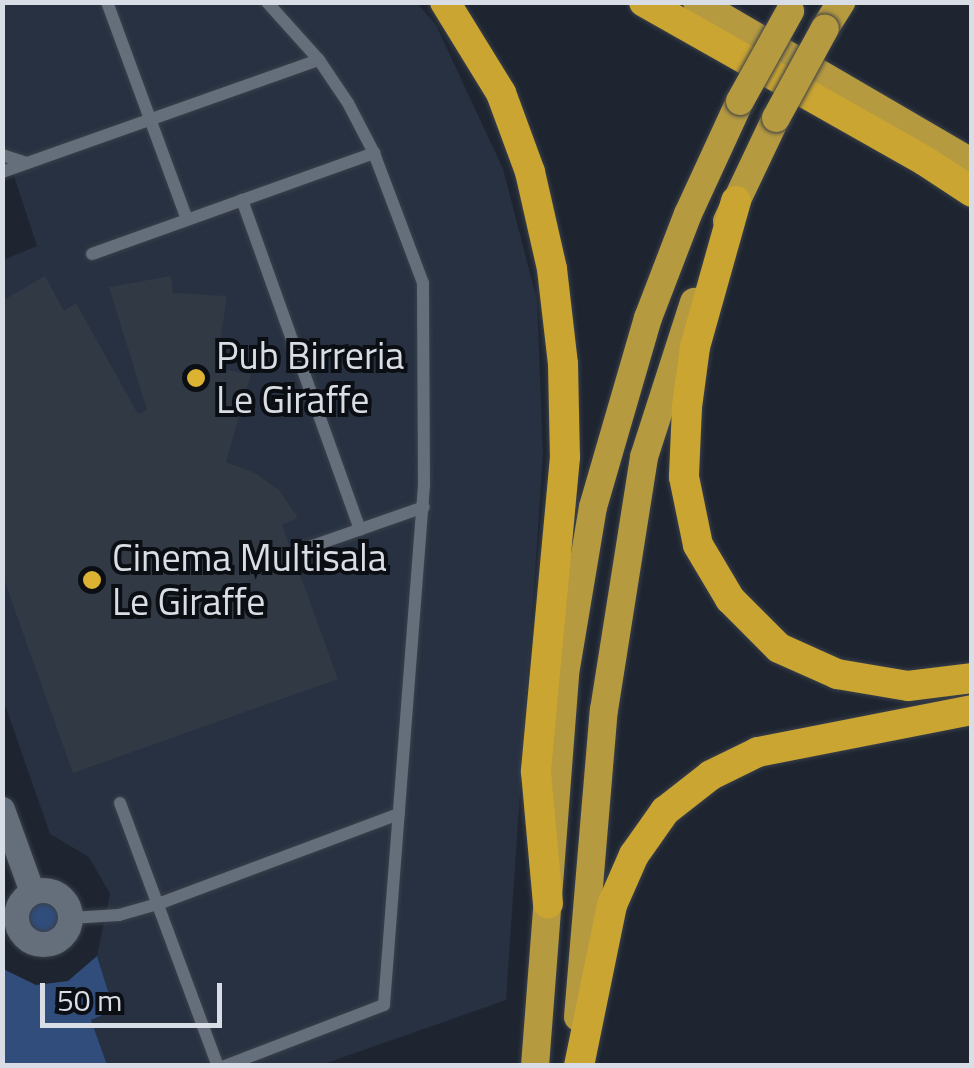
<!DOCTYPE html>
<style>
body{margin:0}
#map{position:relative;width:974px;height:1068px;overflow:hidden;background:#1e2531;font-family:"Titillium Web",sans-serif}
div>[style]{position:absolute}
.built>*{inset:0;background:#273142}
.green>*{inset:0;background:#304d7c}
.round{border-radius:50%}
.building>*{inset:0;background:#313945}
.roads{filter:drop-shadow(0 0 2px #3a4049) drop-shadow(0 0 2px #3a4049)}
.service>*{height:12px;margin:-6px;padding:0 6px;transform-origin:6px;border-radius:6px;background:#656e7b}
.tertiary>*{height:25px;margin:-12.5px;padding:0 12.5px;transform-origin:12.5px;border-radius:12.5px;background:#656e7b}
.tertiary>.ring{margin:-12.5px;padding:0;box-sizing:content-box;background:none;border:25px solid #656e7b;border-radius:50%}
.trunk>*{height:28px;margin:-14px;padding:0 14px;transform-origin:14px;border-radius:14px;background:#b69a40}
.motorway>*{height:30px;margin:-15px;padding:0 15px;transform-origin:15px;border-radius:15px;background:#cba532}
.bridges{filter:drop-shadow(0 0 2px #3a4049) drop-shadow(0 0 2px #3a4049)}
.trunk-bridge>*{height:28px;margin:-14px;padding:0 14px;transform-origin:14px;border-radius:14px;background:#b69a40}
.dots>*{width:28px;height:28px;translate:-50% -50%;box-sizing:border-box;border:5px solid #0b0e13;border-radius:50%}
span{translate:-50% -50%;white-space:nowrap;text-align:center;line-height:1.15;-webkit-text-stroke:8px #0b0e13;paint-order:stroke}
.poi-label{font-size:38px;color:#d9dee6}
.left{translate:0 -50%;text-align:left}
.frame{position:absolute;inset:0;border:5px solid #d9dee6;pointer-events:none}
.scale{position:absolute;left:40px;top:983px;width:182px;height:45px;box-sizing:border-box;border:5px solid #d9dee6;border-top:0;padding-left:12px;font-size:30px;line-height:35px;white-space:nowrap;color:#d9dee6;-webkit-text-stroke:8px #0b0e13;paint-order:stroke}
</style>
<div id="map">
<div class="built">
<i style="clip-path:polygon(2px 3px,417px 3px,436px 25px,503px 169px,537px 300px,543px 454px,506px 1000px,321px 1065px,107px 1065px,91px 1020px,114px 1010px,97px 956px,110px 894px,89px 857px,50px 834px,3px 699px,3px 260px,37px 246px,3px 143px)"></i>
</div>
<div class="green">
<i class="round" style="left:21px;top:894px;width:42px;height:42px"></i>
<i style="clip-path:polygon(97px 956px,114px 1010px,91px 1020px,107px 1065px,3px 1065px,3px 969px,36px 985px,68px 981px)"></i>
</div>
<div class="building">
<i style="clip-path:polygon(45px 276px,64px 311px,76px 303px,138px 414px,147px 410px,109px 287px,171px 276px,173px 293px,227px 296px,216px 368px,251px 374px,226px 462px,255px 473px,279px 490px,298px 518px,282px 525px,338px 679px,73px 773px,2px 574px,2px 301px)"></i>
</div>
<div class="roads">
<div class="service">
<i style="left:107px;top:2px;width:232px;rotate:69.8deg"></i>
<i style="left:2px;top:155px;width:26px;rotate:18deg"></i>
<i style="left:2px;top:172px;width:336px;rotate:-19.5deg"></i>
<i style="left:242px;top:200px;width:350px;rotate:70.3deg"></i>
<i style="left:92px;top:254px;width:300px;rotate:-19.7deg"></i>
<i style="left:301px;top:550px;width:130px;rotate:-19.3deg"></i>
<i style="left:120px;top:803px;width:281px;rotate:69.6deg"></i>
<i style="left:70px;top:918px;width:49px;rotate:-3.5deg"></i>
<i style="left:119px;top:915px;width:41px;rotate:-15.8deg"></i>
<i style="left:158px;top:904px;width:257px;rotate:-20.5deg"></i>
<i style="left:225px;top:1066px;width:170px;rotate:-21deg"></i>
<i style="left:384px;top:1005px;width:522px;rotate:-85.6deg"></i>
<i style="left:424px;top:485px;width:202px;rotate:-90.3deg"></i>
<i style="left:423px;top:283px;width:139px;rotate:-110.7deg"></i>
<i style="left:374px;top:153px;width:56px;rotate:-117.5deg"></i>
<i style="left:348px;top:103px;width:52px;rotate:-124deg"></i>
<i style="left:319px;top:60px;width:78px;rotate:-131.9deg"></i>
</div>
<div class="tertiary">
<i style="left:2px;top:809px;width:88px;rotate:70.1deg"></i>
<i class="ring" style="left:16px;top:890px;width:29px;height:29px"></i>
</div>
<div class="trunk">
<i style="left:697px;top:2px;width:319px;rotate:30.3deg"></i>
<i style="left:825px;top:28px;width:31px;rotate:-58deg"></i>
<i style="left:727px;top:221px;width:114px;rotate:-64.6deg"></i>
<i style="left:578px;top:1017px;width:308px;rotate:-85.2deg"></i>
<i style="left:604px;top:710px;width:256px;rotate:-81deg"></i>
<i style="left:644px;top:457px;width:163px;rotate:-72.1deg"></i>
<i style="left:535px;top:1066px;width:393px;rotate:-85.6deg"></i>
<i style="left:565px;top:674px;width:169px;rotate:-80.5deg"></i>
<i style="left:593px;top:507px;width:197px;rotate:-73.8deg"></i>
<i style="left:648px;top:318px;width:111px;rotate:-69deg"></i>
<i style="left:688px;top:214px;width:124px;rotate:-65.3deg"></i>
</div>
<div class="motorway">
<i style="left:445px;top:2px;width:107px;rotate:58.4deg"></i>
<i style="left:501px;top:93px;width:84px;rotate:69.8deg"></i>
<i style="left:530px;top:172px;width:99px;rotate:77.2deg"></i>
<i style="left:552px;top:269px;width:96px;rotate:83.4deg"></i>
<i style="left:563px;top:364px;width:93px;rotate:88.8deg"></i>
<i style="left:565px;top:457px;width:316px;rotate:95.3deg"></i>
<i style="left:536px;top:772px;width:132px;rotate:84.8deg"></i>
<i style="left:644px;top:2px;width:323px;rotate:29.5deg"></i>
<i style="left:925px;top:161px;width:56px;rotate:33.4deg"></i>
<i style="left:736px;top:201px;width:152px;rotate:105.7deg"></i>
<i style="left:695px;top:347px;width:61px;rotate:97.6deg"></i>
<i style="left:687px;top:407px;width:70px;rotate:92.5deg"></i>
<i style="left:684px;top:477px;width:69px;rotate:78.4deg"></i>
<i style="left:698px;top:545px;width:63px;rotate:59.3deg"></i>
<i style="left:730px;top:599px;width:69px;rotate:45deg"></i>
<i style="left:779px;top:648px;width:64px;rotate:24.1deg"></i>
<i style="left:837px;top:674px;width:72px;rotate:9.6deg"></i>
<i style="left:908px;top:686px;width:64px;rotate:-7.1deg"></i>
<i style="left:579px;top:1066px;width:164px;rotate:-78.4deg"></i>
<i style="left:612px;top:905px;width:55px;rotate:-66.3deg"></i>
<i style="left:634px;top:855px;width:54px;rotate:-54.8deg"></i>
<i style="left:665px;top:811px;width:58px;rotate:-38deg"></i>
<i style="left:711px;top:775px;width:52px;rotate:-26.1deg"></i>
<i style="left:758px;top:752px;width:218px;rotate:-11.1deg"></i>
</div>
</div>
<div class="bridges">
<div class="trunk-bridge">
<i style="left:740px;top:101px;width:103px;rotate:-60.9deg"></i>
<i style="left:776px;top:118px;width:102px;rotate:-61.4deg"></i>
</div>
</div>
<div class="dots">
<i style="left:196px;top:378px;background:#dcb233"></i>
<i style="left:92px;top:580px;background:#dcb233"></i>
</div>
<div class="poi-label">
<span class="left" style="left:216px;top:378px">Pub Birreria<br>Le Giraffe</span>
<span class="left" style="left:112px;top:580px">Cinema Multisala<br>Le Giraffe</span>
</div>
<div class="frame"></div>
<div class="scale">50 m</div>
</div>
